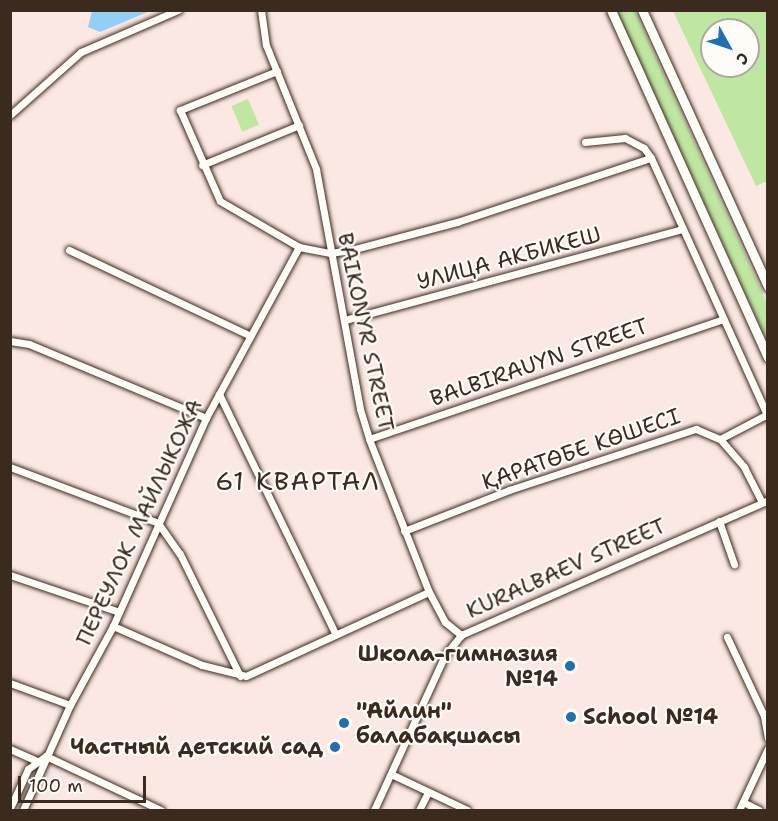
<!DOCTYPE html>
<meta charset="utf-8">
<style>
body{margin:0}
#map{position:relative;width:778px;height:821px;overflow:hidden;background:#fbe8e3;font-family:"Shantell Sans",sans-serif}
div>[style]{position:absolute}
.green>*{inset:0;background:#bfe7a2;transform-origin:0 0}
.water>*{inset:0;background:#93cff4}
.roads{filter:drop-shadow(0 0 2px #3b2a1e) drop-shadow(0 0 2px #3b2a1e)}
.minor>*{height:7px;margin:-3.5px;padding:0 3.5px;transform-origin:3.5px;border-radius:3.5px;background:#fdfcf7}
.secondary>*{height:9px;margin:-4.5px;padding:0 4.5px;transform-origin:4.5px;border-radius:4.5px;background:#fdfcf7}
.dots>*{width:16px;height:16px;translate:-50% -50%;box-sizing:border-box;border:3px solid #fdfcf7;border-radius:50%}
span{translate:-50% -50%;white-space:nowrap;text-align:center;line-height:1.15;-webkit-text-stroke:4.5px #fdfcf7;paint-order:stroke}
.street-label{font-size:22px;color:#3b2a1e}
.poi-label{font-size:22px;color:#3b2a1e;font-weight:700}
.right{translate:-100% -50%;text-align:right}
.left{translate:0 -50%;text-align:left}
.quarter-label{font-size:26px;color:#3b2a1e;letter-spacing:1.5px}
.frame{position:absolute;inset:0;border:12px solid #3b2a1e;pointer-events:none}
.north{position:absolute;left:700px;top:18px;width:60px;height:60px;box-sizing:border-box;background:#fdfcf7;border:2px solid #afa8a0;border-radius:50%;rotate:130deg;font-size:16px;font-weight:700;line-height:24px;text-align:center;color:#3b2a1e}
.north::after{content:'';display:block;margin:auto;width:21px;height:27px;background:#1f6fb2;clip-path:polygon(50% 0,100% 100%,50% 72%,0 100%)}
.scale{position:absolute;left:18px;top:776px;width:128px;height:27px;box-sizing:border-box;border:3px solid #3b2a1e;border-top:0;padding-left:8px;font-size:18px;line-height:21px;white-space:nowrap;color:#3b2a1e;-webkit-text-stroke:4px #fdfcf7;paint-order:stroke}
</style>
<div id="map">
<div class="green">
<i style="clip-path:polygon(617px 11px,635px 11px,767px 303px,767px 341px)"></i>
<i style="clip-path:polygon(evenodd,673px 11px,767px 11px,767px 181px,756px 186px,673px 11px,712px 30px,748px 30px,748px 66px,712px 66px,712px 30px)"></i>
<i style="left:248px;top:99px;width:28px;height:18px;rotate:67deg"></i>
</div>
<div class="water">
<i style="clip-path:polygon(92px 11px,92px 10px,150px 11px,100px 32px,88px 27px)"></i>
</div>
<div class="roads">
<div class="minor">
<i style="left:261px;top:10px;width:35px;rotate:82deg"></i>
<i style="left:266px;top:45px;width:134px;rotate:68deg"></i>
<i style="left:316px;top:169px;width:244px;rotate:79.6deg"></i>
<i style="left:360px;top:409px;width:31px;rotate:73deg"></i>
<i style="left:369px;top:439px;width:164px;rotate:68.6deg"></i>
<i style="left:429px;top:592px;width:34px;rotate:62deg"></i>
<i style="left:445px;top:622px;width:21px;rotate:39deg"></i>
<i style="left:277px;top:71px;width:105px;rotate:158.1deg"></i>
<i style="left:180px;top:110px;width:99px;rotate:66.3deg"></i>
<i style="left:220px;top:201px;width:91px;rotate:30.2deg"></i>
<i style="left:299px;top:247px;width:32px;rotate:11deg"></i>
<i style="left:330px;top:253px;width:21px;rotate:-8deg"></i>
<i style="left:351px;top:250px;width:110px;rotate:-14.8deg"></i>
<i style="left:457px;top:222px;width:204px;rotate:-18.3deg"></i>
<i style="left:10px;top:115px;width:95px;rotate:-41.6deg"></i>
<i style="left:81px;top:52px;width:106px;rotate:-23.4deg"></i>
<i style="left:585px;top:142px;width:40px;rotate:-5.7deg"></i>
<i style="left:625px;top:138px;width:21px;rotate:28deg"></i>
<i style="left:644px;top:148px;width:12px;rotate:55deg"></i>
<i style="left:651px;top:158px;width:284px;rotate:65.7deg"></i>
<i style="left:202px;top:165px;width:105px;rotate:-22.4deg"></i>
<i style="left:69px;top:250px;width:199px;rotate:25.3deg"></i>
<i style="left:345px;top:320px;width:350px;rotate:-15.1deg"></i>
<i style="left:10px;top:341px;width:19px;rotate:9deg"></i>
<i style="left:29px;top:344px;width:192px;rotate:22.7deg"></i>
<i style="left:219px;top:394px;width:266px;rotate:64.1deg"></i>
<i style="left:369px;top:439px;width:372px;rotate:-18.7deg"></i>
<i style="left:720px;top:439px;width:52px;rotate:-27.6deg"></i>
<i style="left:10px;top:467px;width:158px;rotate:20.7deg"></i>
<i style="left:158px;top:523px;width:38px;rotate:55deg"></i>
<i style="left:180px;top:554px;width:136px;rotate:63.8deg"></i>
<i style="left:719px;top:521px;width:46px;rotate:70.8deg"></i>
<i style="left:404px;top:531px;width:113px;rotate:-21.3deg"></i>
<i style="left:509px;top:490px;width:197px;rotate:-18.1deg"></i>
<i style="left:696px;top:429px;width:26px;rotate:23deg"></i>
<i style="left:720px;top:439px;width:37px;rotate:49deg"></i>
<i style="left:744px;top:467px;width:39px;rotate:63deg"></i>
<i style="left:10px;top:575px;width:115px;rotate:18.7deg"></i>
<i style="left:113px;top:626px;width:97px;rotate:23.7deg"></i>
<i style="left:202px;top:665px;width:45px;rotate:14deg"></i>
<i style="left:246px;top:676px;width:201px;rotate:-24.7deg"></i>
<i style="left:727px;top:637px;width:87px;rotate:64.9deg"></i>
<i style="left:764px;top:716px;width:22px;rotate:80deg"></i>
<i style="left:10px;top:683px;width:64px;rotate:20.1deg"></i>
<i style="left:10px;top:749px;width:30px;rotate:24deg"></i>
<i style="left:46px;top:756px;width:127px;rotate:25.2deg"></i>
<i style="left:391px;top:774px;width:84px;rotate:25.3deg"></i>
<i style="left:743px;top:802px;width:18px;rotate:27deg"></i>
<i style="left:10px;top:808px;width:43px;rotate:-65.2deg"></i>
<i style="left:28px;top:769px;width:22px;rotate:-36deg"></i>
<i style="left:23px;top:810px;width:115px;rotate:-65.9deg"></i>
<i style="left:70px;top:705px;width:90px;rotate:-61.4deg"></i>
<i style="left:113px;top:626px;width:228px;rotate:-65.9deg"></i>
<i style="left:206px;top:418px;width:195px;rotate:-61.5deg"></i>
<i style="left:374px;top:810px;width:170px;rotate:-65.4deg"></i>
<i style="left:445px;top:655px;width:26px;rotate:-51deg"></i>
<i style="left:461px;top:635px;width:335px;rotate:-23.7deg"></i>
<i style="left:419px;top:810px;width:20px;rotate:-63deg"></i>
<i style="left:739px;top:810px;width:68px;rotate:-64.9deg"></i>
</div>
<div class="secondary">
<i style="left:611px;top:10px;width:381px;rotate:65.7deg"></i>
<i style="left:642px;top:10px;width:304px;rotate:65.5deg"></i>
</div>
</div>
<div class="dots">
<i style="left:570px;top:666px;background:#1f6fb2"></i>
<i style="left:571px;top:717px;background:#1f6fb2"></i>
<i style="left:344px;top:723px;background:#1f6fb2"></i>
<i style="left:335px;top:747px;background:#1f6fb2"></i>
</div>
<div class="street-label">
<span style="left:509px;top:258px;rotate:-15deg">УЛИЦА АКБИКЕШ</span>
<span style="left:366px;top:332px;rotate:78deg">BAIKONYR STREET</span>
<span style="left:539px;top:362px;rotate:-19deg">BALBIRAUYN STREET</span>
<span style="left:581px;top:449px;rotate:-19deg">ҚАРАТӨБЕ КӨШЕСІ</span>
<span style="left:139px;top:522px;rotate:-65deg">ПЕРЕУЛОК МАЙЛЫКОЖА</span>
<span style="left:566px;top:568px;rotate:-24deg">KURALBAEV STREET</span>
</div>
<div class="poi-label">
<span class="right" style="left:558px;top:666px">Школа-гимназия<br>№14</span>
<span class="left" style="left:356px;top:723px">"Айлин"<br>балабақшасы</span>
<span class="left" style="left:583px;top:717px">School №14</span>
<span class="right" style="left:323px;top:747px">Частный детский сад</span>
</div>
<div class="quarter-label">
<span style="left:298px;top:481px">61 КВАРТАЛ</span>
</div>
<div class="frame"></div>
<div class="north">С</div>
<div class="scale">100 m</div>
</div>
